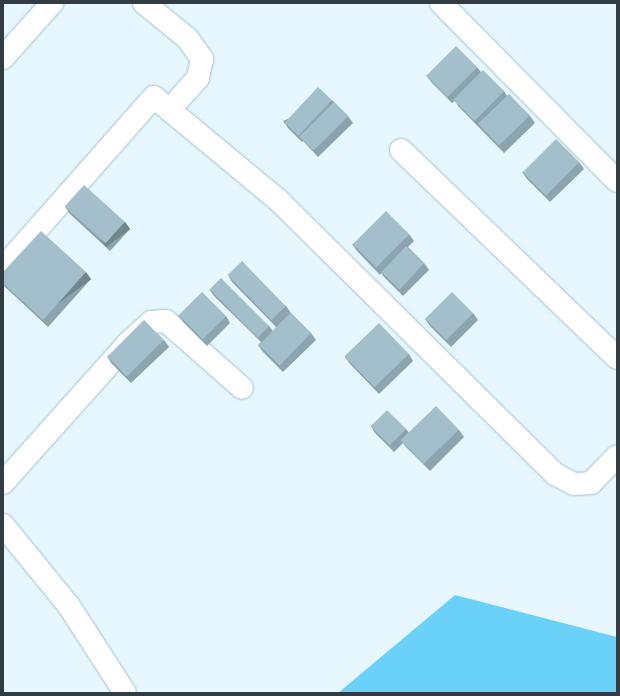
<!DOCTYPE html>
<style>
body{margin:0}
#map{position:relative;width:620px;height:696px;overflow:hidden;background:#e6f7ff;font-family:"Libre Baskerville",serif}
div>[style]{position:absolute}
.water>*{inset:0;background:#6ad1f9}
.roads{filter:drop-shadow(0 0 1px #a5c1cd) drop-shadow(0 0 1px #a5c1cd)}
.minor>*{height:22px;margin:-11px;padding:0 11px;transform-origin:11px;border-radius:11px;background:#fff}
.wall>*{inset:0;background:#8ca4af}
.shaded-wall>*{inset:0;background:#72868e;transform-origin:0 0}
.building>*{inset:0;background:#a3bfcb;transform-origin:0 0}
span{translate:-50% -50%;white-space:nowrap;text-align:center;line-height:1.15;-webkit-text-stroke:3px #e6f7ff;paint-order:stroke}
.frame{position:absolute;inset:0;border:4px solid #313d42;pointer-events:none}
</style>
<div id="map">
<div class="water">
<i style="clip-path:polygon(455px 595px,617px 637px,617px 693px,338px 693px)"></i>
</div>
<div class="roads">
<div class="minor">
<i style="left:144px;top:3px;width:55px;rotate:39.1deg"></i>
<i style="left:187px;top:38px;width:26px;rotate:54deg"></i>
<i style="left:202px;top:59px;width:19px;rotate:102deg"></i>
<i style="left:198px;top:78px;width:43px;rotate:132.2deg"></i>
<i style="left:441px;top:3px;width:250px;rotate:45.3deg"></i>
<i style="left:3px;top:58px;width:74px;rotate:-48.3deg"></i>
<i style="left:401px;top:150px;width:300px;rotate:43.9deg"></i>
<i style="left:3px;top:268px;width:228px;rotate:-48.6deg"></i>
<i style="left:154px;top:97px;width:160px;rotate:39.7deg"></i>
<i style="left:277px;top:199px;width:391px;rotate:44.7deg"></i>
<i style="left:555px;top:474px;width:21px;rotate:28deg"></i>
<i style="left:574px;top:484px;width:17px;rotate:-3deg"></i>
<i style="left:591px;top:483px;width:37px;rotate:-46deg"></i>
<i style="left:3px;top:483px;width:188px;rotate:-48.2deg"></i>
<i style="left:128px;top:343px;width:31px;rotate:-42deg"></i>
<i style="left:151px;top:322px;width:15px;rotate:-4deg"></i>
<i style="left:166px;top:321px;width:101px;rotate:41.4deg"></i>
<i style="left:3px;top:525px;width:104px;rotate:50.8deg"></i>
<i style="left:69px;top:606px;width:103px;rotate:57.2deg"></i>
</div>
</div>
<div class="wall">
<i style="clip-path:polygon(477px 67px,481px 72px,504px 91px,507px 96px,530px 116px,535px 123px,504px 153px,458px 106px,455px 101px,452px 103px,431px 82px,426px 75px)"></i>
<i style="clip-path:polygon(332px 100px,348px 116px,353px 123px,318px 157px,303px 141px,302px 142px,288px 128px,283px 121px)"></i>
<i style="clip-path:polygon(579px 162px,584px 169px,550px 202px,527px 179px,522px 172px)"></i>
<i style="clip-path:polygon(65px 207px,125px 222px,130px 229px,110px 251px,70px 214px)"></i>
<i style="clip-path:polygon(409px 234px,414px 241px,408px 247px,424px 263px,429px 270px,403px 296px,385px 278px,381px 273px,380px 275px,357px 251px,352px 244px)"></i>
<i style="clip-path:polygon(3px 272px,91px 279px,48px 327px,3px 285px)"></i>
<i style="clip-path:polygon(228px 275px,286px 306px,291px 313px,311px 333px,316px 340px,283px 372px,263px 352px,258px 345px,261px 342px,214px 296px,209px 289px,269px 326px,273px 331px,276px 327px,232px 282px)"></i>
<i style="clip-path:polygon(473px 313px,478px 320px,451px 347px,430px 326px,425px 319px)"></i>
<i style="clip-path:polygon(178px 315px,226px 316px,230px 323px,207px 346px,183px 322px)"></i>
<i style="clip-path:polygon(164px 340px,169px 347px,131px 383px,111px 363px,107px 356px)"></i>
<i style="clip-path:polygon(409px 354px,413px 361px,379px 394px,350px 364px,345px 357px)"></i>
<i style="clip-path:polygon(371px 426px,406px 429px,409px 433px,459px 430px,464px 437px,430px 471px,406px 447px,403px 443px,394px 452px,375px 433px)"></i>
</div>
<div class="shaded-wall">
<i style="left:125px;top:222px;width:9px;height:30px;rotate:54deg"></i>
<i style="left:86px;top:272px;width:9px;height:64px;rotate:54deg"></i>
</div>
<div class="building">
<i style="left:456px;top:46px;width:30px;height:42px;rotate:45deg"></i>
<i style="left:483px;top:70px;width:30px;height:42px;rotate:45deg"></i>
<i style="left:318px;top:87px;width:19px;height:49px;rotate:43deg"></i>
<i style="left:509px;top:94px;width:30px;height:43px;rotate:46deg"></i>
<i style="left:334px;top:102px;width:20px;height:49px;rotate:45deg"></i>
<i style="left:556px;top:139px;width:33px;height:47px;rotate:45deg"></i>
<i style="left:84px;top:185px;width:55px;height:29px;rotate:42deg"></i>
<i style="left:386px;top:211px;width:33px;height:47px;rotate:45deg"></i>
<i style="clip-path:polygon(41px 231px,86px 272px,43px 320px,3px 283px,3px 272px)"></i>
<i style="left:406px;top:246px;width:25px;height:36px;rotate:43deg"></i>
<i style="left:242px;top:261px;width:63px;height:20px;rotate:46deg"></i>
<i style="left:221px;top:278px;width:68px;height:16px;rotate:45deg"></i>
<i style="left:202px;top:292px;width:34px;height:33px;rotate:45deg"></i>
<i style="left:452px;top:292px;width:30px;height:38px;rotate:45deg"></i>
<i style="left:290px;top:313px;width:29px;height:45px;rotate:44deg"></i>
<i style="left:144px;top:320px;width:28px;height:52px;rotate:45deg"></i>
<i style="left:379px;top:323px;width:43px;height:48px;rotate:46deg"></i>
<i style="left:436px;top:406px;width:33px;height:49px;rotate:46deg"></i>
<i style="left:387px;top:410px;width:27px;height:23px;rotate:45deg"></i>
</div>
<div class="frame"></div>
</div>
